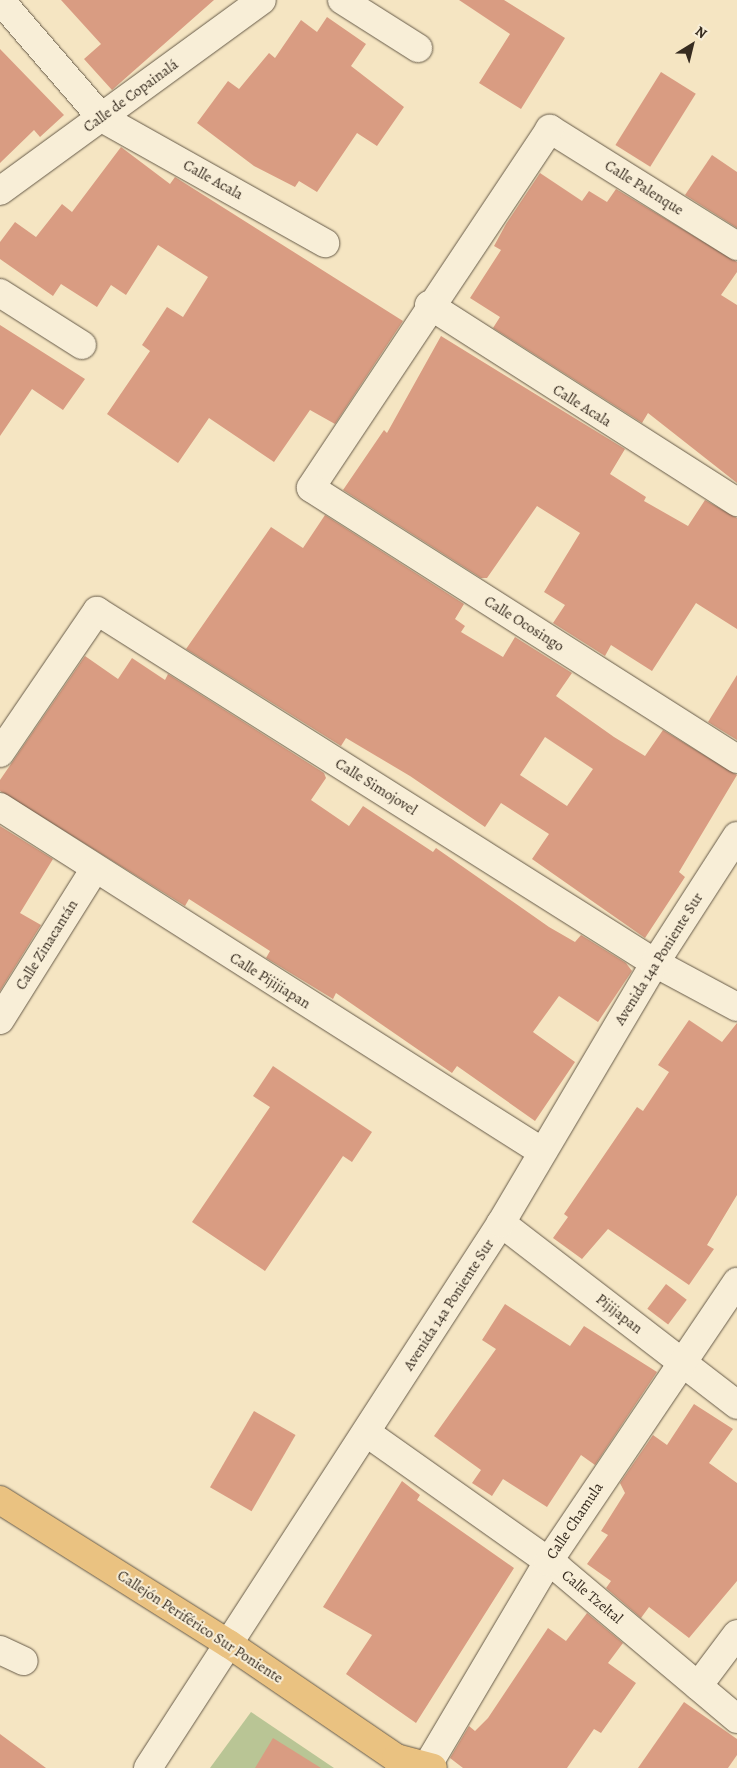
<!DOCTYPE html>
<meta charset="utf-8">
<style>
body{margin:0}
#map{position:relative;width:737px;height:1768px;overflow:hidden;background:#f5e5c2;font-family:Alegreya,serif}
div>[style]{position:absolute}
.green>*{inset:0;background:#b9c595}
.building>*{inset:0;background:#d99c82;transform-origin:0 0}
.roads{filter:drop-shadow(0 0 1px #665a48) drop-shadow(0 0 1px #665a48)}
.minor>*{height:28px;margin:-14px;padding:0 14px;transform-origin:14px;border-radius:14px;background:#f8eed7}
.major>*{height:28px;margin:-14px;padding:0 14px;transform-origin:14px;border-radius:14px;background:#eac281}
span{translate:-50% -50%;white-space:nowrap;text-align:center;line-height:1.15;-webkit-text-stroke:4px #f8eed7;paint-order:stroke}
.street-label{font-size:15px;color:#372c20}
.north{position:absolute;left:667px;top:20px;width:50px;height:50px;-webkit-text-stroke:4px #f8eed7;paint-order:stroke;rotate:36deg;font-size:14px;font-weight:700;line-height:20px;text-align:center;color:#372c20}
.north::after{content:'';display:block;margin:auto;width:18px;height:22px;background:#372c20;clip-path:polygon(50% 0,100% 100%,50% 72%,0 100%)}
</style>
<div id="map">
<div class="green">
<i style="clip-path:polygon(251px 1712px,334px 1768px,210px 1768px)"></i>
</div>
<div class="building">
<i style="clip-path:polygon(61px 0,214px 0,112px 90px,84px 59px,101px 44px)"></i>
<i style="clip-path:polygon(459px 0,504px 0,565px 38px,521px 109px,479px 83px,510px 34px)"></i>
<i style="clip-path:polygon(327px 17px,366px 44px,351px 66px,404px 107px,377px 146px,357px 133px,317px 192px,299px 181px,295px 187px,254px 166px,197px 123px,228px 81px,239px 89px,269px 53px,275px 58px,301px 20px,317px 32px)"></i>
<i style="clip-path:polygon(0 49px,64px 115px,40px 137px,34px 130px,0 163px)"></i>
<i style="left:661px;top:72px;width:41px;height:86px;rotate:32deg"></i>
<i style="clip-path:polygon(121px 147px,170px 184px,175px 177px,403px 321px,335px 424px,310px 410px,274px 462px,209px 418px,178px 463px,107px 414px,150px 351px,142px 345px,167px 307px,183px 317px,208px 277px,158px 245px,126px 295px,111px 285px,97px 307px,61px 284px,53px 296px,0 259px,0 242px,15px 222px,36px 237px,62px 204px,72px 212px)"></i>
<i style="clip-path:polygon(712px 155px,737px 172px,737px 228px,685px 195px)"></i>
<i style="clip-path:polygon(540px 173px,582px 201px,589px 191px,607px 202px,616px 189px,737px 262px,737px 272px,721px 295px,737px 305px,737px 483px,648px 413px,642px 423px,493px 328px,500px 317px,470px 298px,501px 250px,494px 246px,506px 224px)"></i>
<i style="clip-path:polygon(0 325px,85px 379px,63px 410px,32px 389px,0 436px)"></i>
<i style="clip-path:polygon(441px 336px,625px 449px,610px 474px,646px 497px,644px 501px,688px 526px,705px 500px,737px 518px,737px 629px,696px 603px,652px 671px,611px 645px,605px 656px,553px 623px,565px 605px,544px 592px,580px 533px,537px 506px,487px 578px,481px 578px,343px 490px,384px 430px,387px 433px)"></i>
<i style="clip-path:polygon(evenodd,325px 515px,464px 604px,455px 619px,465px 626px,461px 632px,503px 657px,515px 637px,572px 673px,556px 696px,614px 737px,645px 756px,663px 730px,737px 775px,679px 872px,685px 877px,645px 938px,532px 859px,549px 834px,501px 803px,485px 827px,410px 776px,346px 738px,341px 746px,186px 649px,271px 527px,303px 548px,325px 515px,545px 737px,593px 769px,567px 806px,520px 775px,545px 737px)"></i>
<i style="clip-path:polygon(85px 656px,118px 679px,132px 658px,165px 680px,168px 674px,324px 773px,326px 778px,311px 800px,349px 826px,363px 806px,433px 852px,436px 848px,549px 927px,575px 942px,581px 935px,626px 963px,632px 971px,598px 1022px,559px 996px,533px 1032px,575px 1062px,535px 1121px,457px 1066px,452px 1073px,336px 993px,333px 999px,266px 958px,270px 951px,189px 899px,185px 906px,0 791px,0 780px)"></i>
<i style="clip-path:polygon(737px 675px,737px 740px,708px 722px)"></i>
<i style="clip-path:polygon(0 826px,53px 859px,20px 913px,41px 925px,0 991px)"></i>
<i style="clip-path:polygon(689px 1020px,722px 1042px,737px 1023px,737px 1195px,707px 1245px,714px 1249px,689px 1285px,608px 1229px,582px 1259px,553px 1238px,568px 1217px,564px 1214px,637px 1107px,643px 1111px,669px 1072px,658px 1065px)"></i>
<i style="clip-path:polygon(273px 1066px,372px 1132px,352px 1162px,343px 1156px,265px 1271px,192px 1222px,270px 1107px,253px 1096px)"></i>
<i style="left:666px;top:1284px;width:26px;height:31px;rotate:37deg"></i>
<i style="clip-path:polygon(505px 1304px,570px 1346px,584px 1326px,657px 1372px,595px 1465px,581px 1455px,547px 1507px,503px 1479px,492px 1496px,472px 1483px,481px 1470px,434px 1436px,496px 1349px,482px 1340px)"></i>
<i style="clip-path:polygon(694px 1404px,733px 1429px,709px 1463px,737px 1483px,737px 1581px,689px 1638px,649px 1607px,641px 1618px,606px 1588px,611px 1581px,587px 1564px,608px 1535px,601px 1531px,625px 1493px,620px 1483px,653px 1435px,667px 1445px)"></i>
<i style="left:254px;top:1411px;width:48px;height:88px;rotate:30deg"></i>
<i style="clip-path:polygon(402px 1481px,420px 1495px,417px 1500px,514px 1568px,416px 1723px,346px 1674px,372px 1635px,323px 1607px)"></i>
<i style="clip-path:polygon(587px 1613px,623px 1643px,608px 1663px,636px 1683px,601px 1733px,594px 1729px,567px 1768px,463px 1768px,450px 1758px,469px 1726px,475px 1731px,488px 1718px,548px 1628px,566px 1641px)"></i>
<i style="clip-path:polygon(684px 1702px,737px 1739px,737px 1755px,728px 1768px,638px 1768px)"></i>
<i style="clip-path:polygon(0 1734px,46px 1768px,0 1768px)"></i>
<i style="clip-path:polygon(273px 1738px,321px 1768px,255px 1768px)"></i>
</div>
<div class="roads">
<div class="minor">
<i style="left:0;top:0;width:156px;rotate:49.2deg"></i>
<i style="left:102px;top:118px;width:256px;rotate:29.3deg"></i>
<i style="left:342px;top:0;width:90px;rotate:32.3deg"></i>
<i style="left:0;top:191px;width:324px;rotate:-36.1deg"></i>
<i style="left:737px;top:246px;width:221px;rotate:-148deg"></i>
<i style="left:550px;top:129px;width:431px;rotate:123.7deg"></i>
<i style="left:311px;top:488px;width:505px;rotate:32.46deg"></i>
<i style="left:0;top:293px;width:97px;rotate:32.4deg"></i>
<i style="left:429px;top:305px;width:366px;rotate:32.6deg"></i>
<i style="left:0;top:753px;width:172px;rotate:-55.7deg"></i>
<i style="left:97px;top:611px;width:660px;rotate:32.24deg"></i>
<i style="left:655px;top:963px;width:93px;rotate:28.2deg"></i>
<i style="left:0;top:807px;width:641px;rotate:32.45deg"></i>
<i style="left:0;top:1020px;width:177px;rotate:-57.9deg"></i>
<i style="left:501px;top:1223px;width:298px;rotate:37.6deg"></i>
<i style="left:367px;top:1433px;width:235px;rotate:35.3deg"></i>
<i style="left:559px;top:1569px;width:233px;rotate:40.1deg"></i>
<i style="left:0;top:1650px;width:26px;rotate:25deg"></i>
<i style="left:698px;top:1686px;width:65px;rotate:-53.1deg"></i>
<i style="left:148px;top:1768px;width:649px;rotate:-57.07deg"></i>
<i style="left:501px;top:1223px;width:302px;rotate:-59.4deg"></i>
<i style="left:655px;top:963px;width:151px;rotate:-57.2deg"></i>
<i style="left:426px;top:1768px;width:239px;rotate:-59.4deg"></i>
<i style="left:548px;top:1562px;width:338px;rotate:-56deg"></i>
</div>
<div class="major">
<i style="left:0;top:1500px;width:271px;rotate:32.2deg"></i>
<i style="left:229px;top:1644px;width:202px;rotate:34.3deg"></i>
<i style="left:396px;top:1758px;width:12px;rotate:55deg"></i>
<i style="left:396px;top:1758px;width:38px;rotate:15deg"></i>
</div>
</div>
<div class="street-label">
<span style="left:131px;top:96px;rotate:-36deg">Calle de Copainalá</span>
<span style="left:213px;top:180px;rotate:29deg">Calle Acala</span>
<span style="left:644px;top:188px;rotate:32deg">Calle Palenque</span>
<span style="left:582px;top:406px;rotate:32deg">Calle Acala</span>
<span style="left:524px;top:624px;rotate:32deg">Calle Ocosingo</span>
<span style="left:376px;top:787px;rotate:32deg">Calle Simojovel</span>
<span style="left:47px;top:945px;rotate:-58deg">Calle Zinacantán</span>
<span style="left:659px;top:959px;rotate:-58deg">Avenida 14a Poniente Sur</span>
<span style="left:270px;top:981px;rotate:32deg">Calle Pijijiapan</span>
<span style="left:449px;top:1305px;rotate:-57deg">Avenida 14a Poniente Sur</span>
<span style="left:619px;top:1314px;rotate:38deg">Pijijapan</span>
<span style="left:575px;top:1521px;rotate:-56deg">Calle Chamula</span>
<span style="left:592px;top:1597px;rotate:40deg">Calle Tzeltal</span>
<span style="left:200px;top:1627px;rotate:33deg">Callejón Periférico Sur Poniente</span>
</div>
<div class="north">N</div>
</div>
